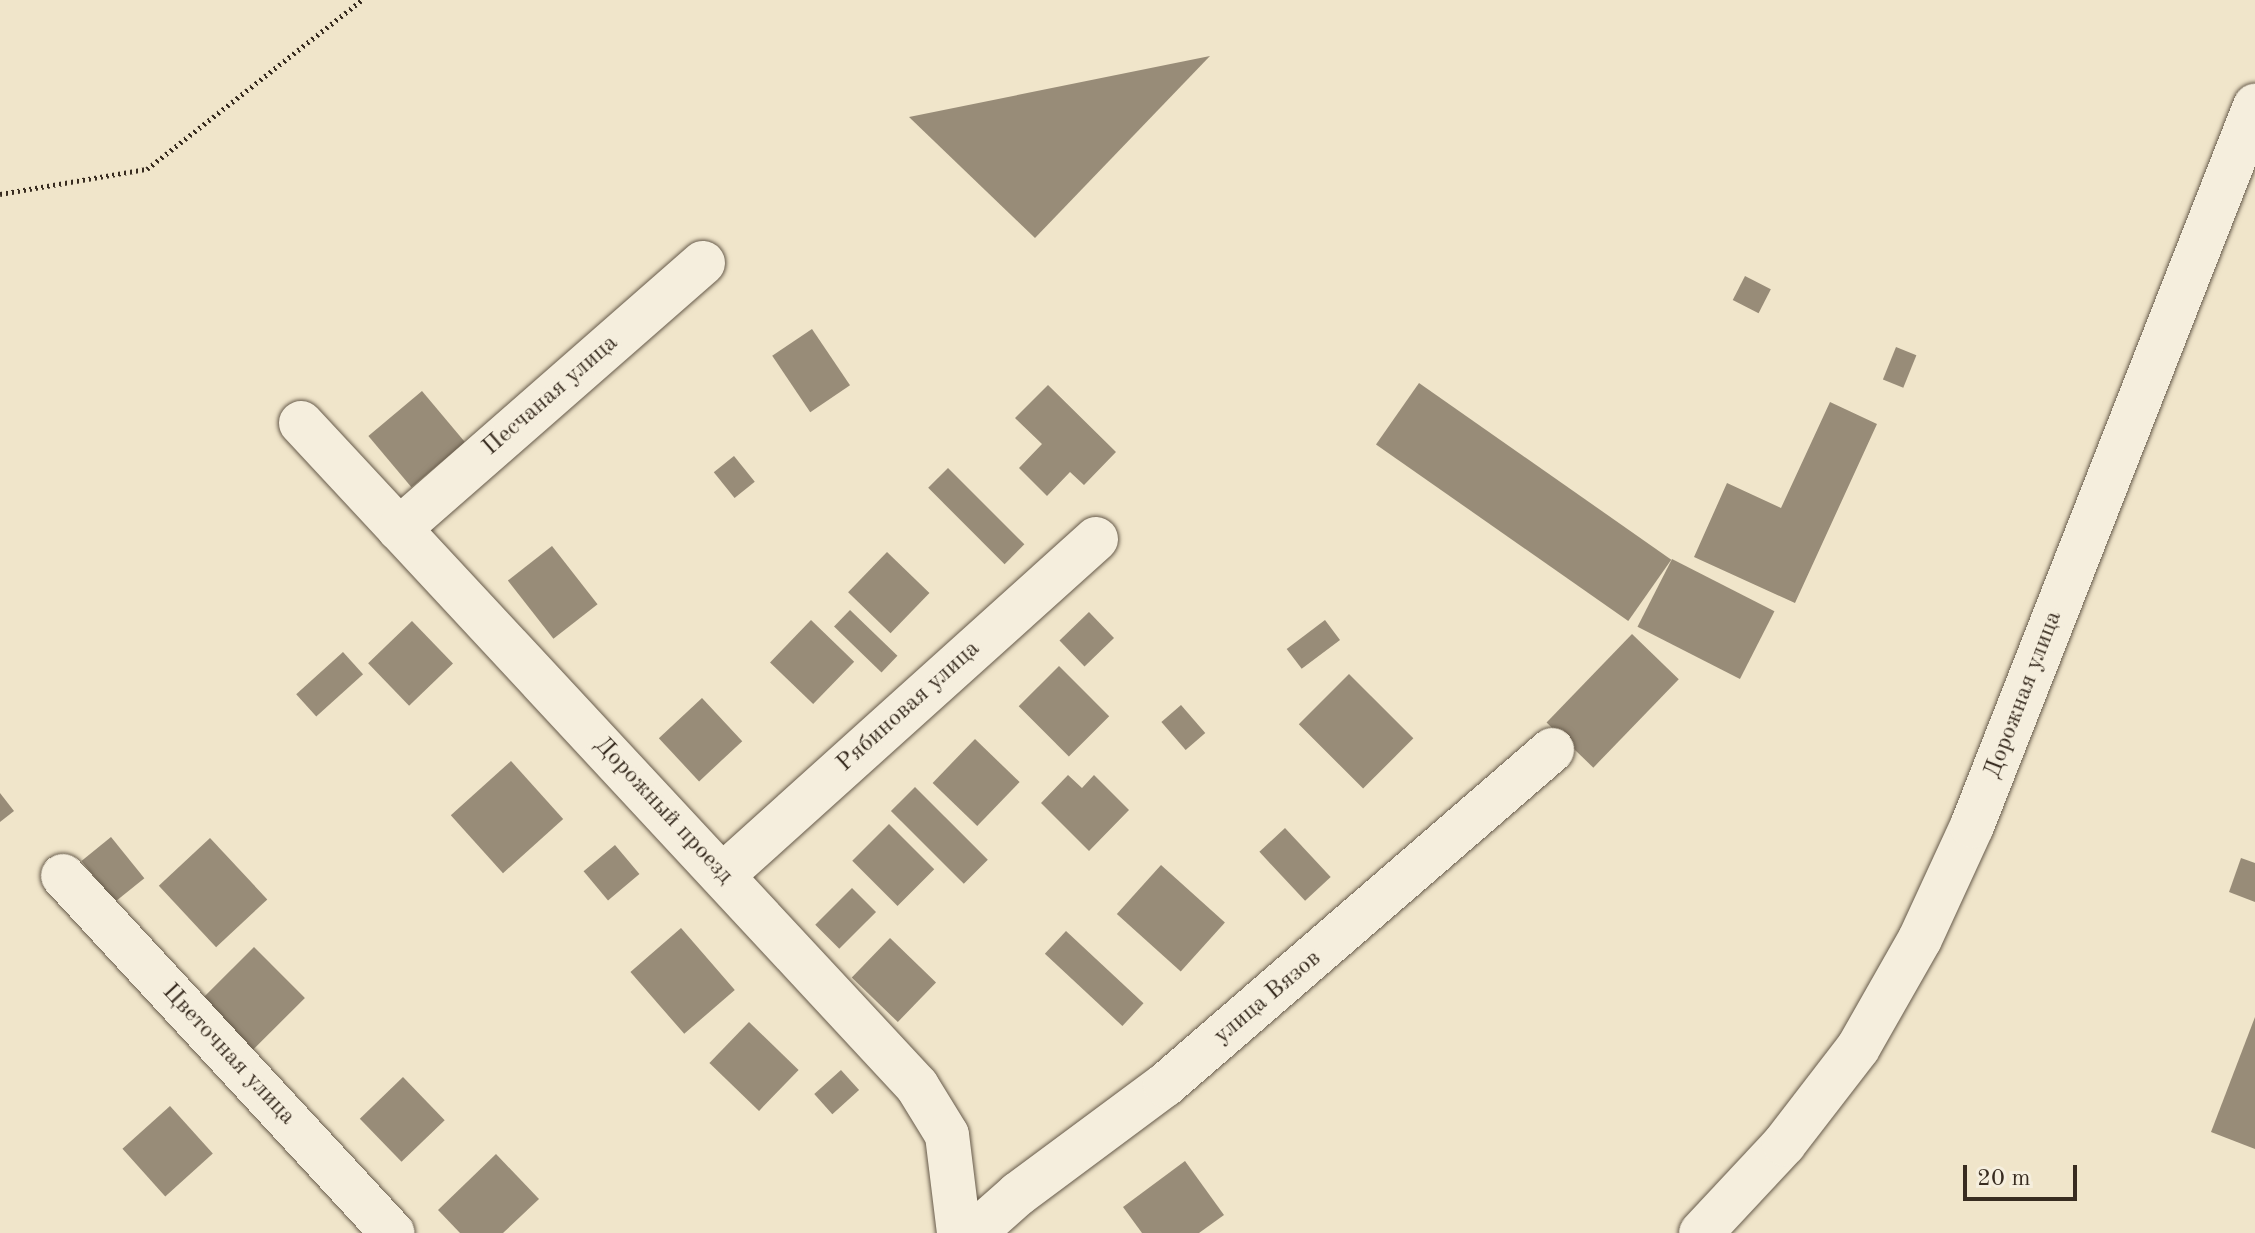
<!DOCTYPE html>
<meta charset="utf-8">
<style>
body{margin:0}
#map{position:relative;width:2255px;height:1233px;overflow:hidden;background:#f0e5ca;font-family:"Old Standard TT",serif}
div>[style]{position:absolute}
.building>*{inset:0;background:#988c78;transform-origin:0 0}
.path>*{height:5px;margin-top:-2.5px;transform-origin:0;background:repeating-linear-gradient(90deg,#382c20 0 2px,transparent 0 6px)}
.roads{filter:drop-shadow(0 0 2px #665a4a) drop-shadow(0 0 2px #665a4a)}
.street>*{height:44px;margin:-22px;padding:0 22px;transform-origin:22px;border-radius:22px;background:#f5eedd}
.secondary>*{height:44px;margin:-22px;padding:0 22px;transform-origin:22px;border-radius:22px;background:#f5eedd}
span{translate:-50% -50%;white-space:nowrap;text-align:center;line-height:1.15;-webkit-text-stroke:7px #f5eedd;paint-order:stroke}
.street-label{font-size:24px;color:#382c20}
.scale{position:absolute;left:1963px;top:1165px;width:114px;height:36px;box-sizing:border-box;border:4px solid #382c20;border-top:0;padding-left:10px;font-size:24px;line-height:28px;white-space:nowrap;color:#382c20;-webkit-text-stroke:6px #f5eedd;paint-order:stroke}
</style>
<div id="map">
<div class="building">
<i style="clip-path:polygon(1210px 56px,1035px 238px,909px 117px)"></i>
<i style="left:1745px;top:276px;width:29px;height:27px;rotate:27deg"></i>
<i style="left:812px;top:329px;width:68px;height:48px;rotate:56deg"></i>
<i style="left:1896px;top:347px;width:22px;height:35px;rotate:22deg"></i>
<i style="left:1419px;top:383px;width:308px;height:75px;rotate:35deg"></i>
<i style="clip-path:polygon(1048px 385px,1116px 452px,1084px 485px,1070px 472px,1047px 496px,1019px 468px,1042px 444px,1015px 418px)"></i>
<i style="left:422px;top:391px;width:67px;height:70px;rotate:50deg"></i>
<i style="clip-path:polygon(1830px 402px,1877px 424px,1795px 603px,1694px 557px,1727px 483px,1781px 508px)"></i>
<i style="left:734px;top:456px;width:33px;height:26px;rotate:51deg"></i>
<i style="left:948px;top:468px;width:108px;height:28px;rotate:45deg"></i>
<i style="left:552px;top:546px;width:74px;height:56px;rotate:52deg"></i>
<i style="left:887px;top:552px;width:59px;height:56px;rotate:44deg"></i>
<i style="left:1672px;top:559px;width:115px;height:76px;rotate:27deg"></i>
<i style="left:850px;top:610px;width:66px;height:23px;rotate:44deg"></i>
<i style="left:1089px;top:612px;width:36px;height:41px;rotate:46deg"></i>
<i style="left:811px;top:620px;width:60px;height:59px;rotate:44deg"></i>
<i style="left:1325px;top:620px;width:25px;height:48px;rotate:53deg"></i>
<i style="left:412px;top:621px;width:59px;height:61px;rotate:46deg"></i>
<i style="left:1632px;top:634px;width:65px;height:123px;rotate:44deg"></i>
<i style="left:343px;top:652px;width:30px;height:63px;rotate:48deg"></i>
<i style="left:1059px;top:666px;width:71px;height:57px;rotate:45deg"></i>
<i style="left:1349px;top:674px;width:91px;height:71px;rotate:45deg"></i>
<i style="left:702px;top:698px;width:59px;height:59px;rotate:47deg"></i>
<i style="left:1181px;top:705px;width:37px;height:26px;rotate:49deg"></i>
<i style="left:975px;top:739px;width:62px;height:61px;rotate:44deg"></i>
<i style="left:511px;top:761px;width:78px;height:81px;rotate:48deg"></i>
<i style="clip-path:polygon(1068px 775px,1082px 788px,1094px 775px,1129px 810px,1089px 851px,1041px 803px)"></i>
<i style="left:915px;top:787px;width:103px;height:34px;rotate:45deg"></i>
<i style="clip-path:polygon(0 793px,14px 811px,0 822px)"></i>
<i style="left:889px;top:824px;width:64px;height:52px;rotate:45deg"></i>
<i style="left:1285px;top:828px;width:67px;height:35px;rotate:47deg"></i>
<i style="left:111px;top:837px;width:53px;height:38px;rotate:51deg"></i>
<i style="left:210px;top:838px;width:84px;height:70px;rotate:47deg"></i>
<i style="left:615px;top:845px;width:38px;height:41px;rotate:50deg"></i>
<i style="clip-path:polygon(2241px 858px,2255px 863px,2255px 902px,2229px 892px)"></i>
<i style="left:1161px;top:865px;width:86px;height:66px;rotate:42deg"></i>
<i style="left:852px;top:888px;width:34px;height:52px;rotate:45deg"></i>
<i style="left:681px;top:928px;width:82px;height:67px;rotate:49deg"></i>
<i style="left:1066px;top:931px;width:106px;height:31px;rotate:43deg"></i>
<i style="left:890px;top:938px;width:64px;height:55px;rotate:44deg"></i>
<i style="left:254px;top:947px;width:72px;height:74px;rotate:45deg"></i>
<i style="clip-path:polygon(2255px 1017px,2255px 1149px,2211px 1132px)"></i>
<i style="left:749px;top:1022px;width:69px;height:57px;rotate:44deg"></i>
<i style="left:841px;top:1070px;width:27px;height:36px;rotate:48deg"></i>
<i style="left:403px;top:1077px;width:60px;height:60px;rotate:46deg"></i>
<i style="left:170px;top:1106px;width:64px;height:64px;rotate:48deg"></i>
<i style="clip-path:polygon(496px 1154px,539px 1199px,503px 1233px,460px 1233px,438px 1210px)"></i>
<i style="clip-path:polygon(1185px 1161px,1224px 1215px,1199px 1233px,1142px 1233px,1123px 1207px)"></i>
</div>
<div class="path">
<i style="left:0;top:194px;width:149px;rotate:-9.7deg"></i>
<i style="left:147px;top:169px;width:273px;rotate:-38.2deg"></i>
</div>
<div class="roads">
<div class="street">
<i style="left:301px;top:423px;width:905px;rotate:47.1deg"></i>
<i style="left:917px;top:1086px;width:57px;rotate:58.5deg"></i>
<i style="left:947px;top:1135px;width:99px;rotate:83deg"></i>
<i style="left:399px;top:529px;width:404px;rotate:-41.2deg"></i>
<i style="left:723px;top:875px;width:502px;rotate:-42.01deg"></i>
<i style="left:63px;top:876px;width:486px;rotate:47.3deg"></i>
<i style="left:974px;top:1233px;width:59px;rotate:-41.6deg"></i>
<i style="left:1018px;top:1194px;width:183px;rotate:-36.6deg"></i>
<i style="left:1165px;top:1085px;width:512px;rotate:-40.88deg"></i>
</div>
<div class="secondary">
<i style="left:1701px;top:1233px;width:122px;rotate:-47deg"></i>
<i style="left:1784px;top:1144px;width:121px;rotate:-52.4deg"></i>
<i style="left:1858px;top:1048px;width:125px;rotate:-60.4deg"></i>
<i style="left:1920px;top:939px;width:124px;rotate:-65.3deg"></i>
<i style="left:1972px;top:826px;width:774px;rotate:-68.54deg"></i>
</div>
</div>
<div class="street-label">
<span style="left:551px;top:396px;rotate:-41deg">Песчаная улица</span>
<span style="left:2024px;top:695px;rotate:-69deg">Дорожная улица</span>
<span style="left:909px;top:707px;rotate:-42deg">Рябиновая улица</span>
<span style="left:663px;top:811px;rotate:47deg">Дорожный проезд</span>
<span style="left:1268px;top:998px;rotate:-40deg">улица Вязов</span>
<span style="left:228px;top:1055px;rotate:47deg">Цветочная улица</span>
</div>
<div class="scale">20 m</div>
</div>
